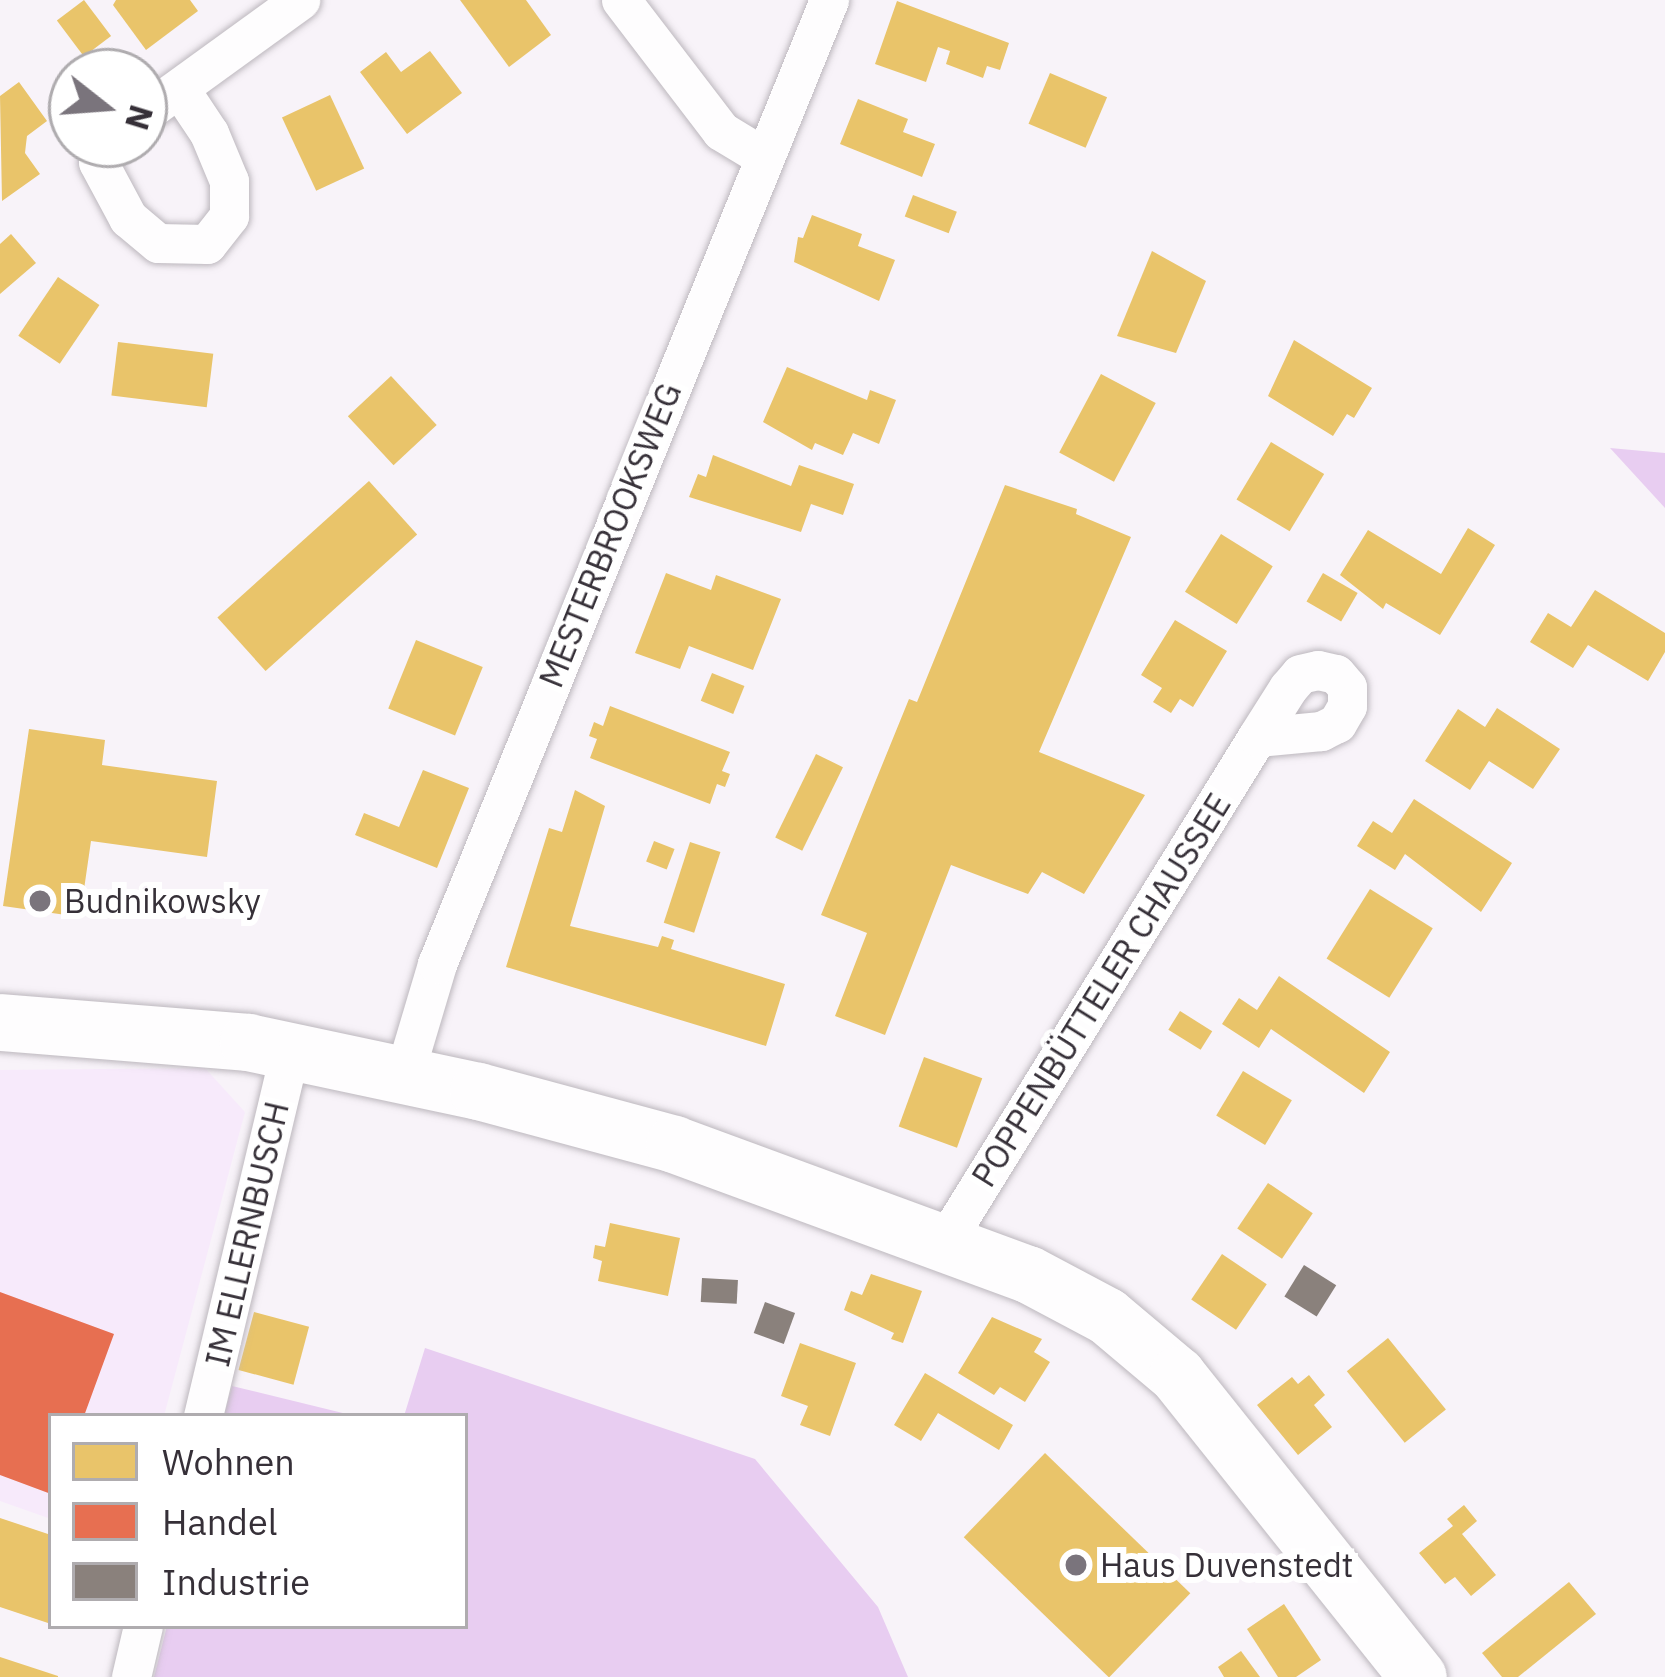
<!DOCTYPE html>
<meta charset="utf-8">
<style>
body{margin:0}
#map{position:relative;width:1665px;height:1677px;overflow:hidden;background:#f8f3f9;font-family:"IBM Plex Sans",sans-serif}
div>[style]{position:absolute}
.built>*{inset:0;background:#f7eafb}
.green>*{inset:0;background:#e8cdf1}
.homes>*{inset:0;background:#e9c46a;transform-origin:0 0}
.shops>*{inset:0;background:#e76f51}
.industry>*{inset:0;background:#8a817c;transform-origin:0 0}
.roads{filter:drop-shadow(0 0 3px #bdb8be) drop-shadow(0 0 3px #bdb8be)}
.street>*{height:39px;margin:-19.5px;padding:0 19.5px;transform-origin:19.5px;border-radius:19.5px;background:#fefdfe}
.secondary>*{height:57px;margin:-28.5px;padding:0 28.5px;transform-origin:28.5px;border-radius:28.5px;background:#fefdfe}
.dots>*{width:33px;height:33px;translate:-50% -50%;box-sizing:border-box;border:6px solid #fff;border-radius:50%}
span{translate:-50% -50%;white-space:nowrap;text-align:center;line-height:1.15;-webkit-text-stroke:12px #fff;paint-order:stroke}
.street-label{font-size:33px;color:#363038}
.poi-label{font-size:33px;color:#363038}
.left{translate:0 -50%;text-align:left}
.legend{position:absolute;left:48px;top:1413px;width:420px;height:216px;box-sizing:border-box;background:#fff;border:3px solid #afacaf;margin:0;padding:15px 21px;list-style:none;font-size:36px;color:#363038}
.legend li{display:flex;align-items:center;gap:24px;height:60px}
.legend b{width:60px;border:3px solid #afacaf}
.north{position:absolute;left:48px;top:48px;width:120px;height:120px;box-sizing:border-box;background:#fff;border:3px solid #afacaf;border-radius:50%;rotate:107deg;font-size:33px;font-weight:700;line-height:48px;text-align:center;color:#363038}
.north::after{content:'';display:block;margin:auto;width:42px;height:54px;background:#7a747c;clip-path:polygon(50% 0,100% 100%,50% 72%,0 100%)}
</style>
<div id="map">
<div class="built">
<i style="clip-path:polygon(205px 1068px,245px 1112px,164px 1416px,51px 1416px,51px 1519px,0 1501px,0 1070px)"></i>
</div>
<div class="green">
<i style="clip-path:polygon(1610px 448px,1665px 453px,1665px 508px)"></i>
<i style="clip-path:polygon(425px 1348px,755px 1459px,878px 1607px,908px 1677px,154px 1677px,167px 1626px,465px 1626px,465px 1416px,404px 1416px)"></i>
<i style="clip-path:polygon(232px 1386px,355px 1416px,224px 1416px)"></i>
</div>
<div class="homes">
<i style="left:84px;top:0;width:45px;height:34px;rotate:53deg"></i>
<i style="clip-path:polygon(116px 0,190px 0,198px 11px,146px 50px,113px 5px)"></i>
<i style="clip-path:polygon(460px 0,526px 0,551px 35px,509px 67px)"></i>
<i style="clip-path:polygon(897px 1px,1009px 43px,1000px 70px,987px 66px,983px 78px,946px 64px,950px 51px,938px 47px,926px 82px,875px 64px)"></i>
<i style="clip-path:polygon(430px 51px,462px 93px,407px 134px,360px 72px,386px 52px,401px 72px)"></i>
<i style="left:1050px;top:73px;width:62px;height:55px;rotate:23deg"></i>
<i style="clip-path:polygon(19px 82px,47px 121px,27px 136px,26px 144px,25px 153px,40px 174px,2px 201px,0 96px)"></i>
<i style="left:330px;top:95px;width:81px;height:53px;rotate:65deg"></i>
<i style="clip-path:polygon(858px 99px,908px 119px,903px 132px,935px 144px,922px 177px,840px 144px)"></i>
<i style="left:913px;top:195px;width:47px;height:23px;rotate:21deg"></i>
<i style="clip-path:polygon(812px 215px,862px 234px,858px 246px,895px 260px,879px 301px,794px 262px,798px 237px,803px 238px)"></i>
<i style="clip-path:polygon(11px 234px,36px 263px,0 294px,0 244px)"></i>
<i style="clip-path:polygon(1152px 251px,1206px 281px,1176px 353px,1117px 336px)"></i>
<i style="left:58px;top:277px;width:50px;height:71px;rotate:34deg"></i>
<i style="clip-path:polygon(1294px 340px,1372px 388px,1354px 418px,1347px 414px,1333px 436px,1268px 396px)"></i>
<i style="left:118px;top:342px;width:96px;height:54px;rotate:7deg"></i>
<i style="clip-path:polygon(787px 367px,867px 400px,870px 390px,896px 400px,879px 444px,853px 433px,843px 455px,815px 443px,812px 450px,763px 422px)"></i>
<i style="left:1101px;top:374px;width:62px;height:89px;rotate:28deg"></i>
<i style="left:391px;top:376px;width:67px;height:59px;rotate:47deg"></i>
<i style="left:1271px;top:442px;width:62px;height:67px;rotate:31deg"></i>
<i style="clip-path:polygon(713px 455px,791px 486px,799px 465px,854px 484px,843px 515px,811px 504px,801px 532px,689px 497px,698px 474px,706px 477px)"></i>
<i style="left:369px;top:481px;width:72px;height:204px;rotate:48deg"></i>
<i style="clip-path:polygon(1005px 485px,1077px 509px,1076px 514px,1131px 537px,1039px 752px,1145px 795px,1084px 894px,1042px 872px,1028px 894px,951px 865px,885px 1035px,835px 1016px,867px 933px,821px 915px,909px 699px,917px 702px)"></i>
<i style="clip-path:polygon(1468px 528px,1495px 545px,1440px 635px,1386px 603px,1383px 609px,1340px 575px,1368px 530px,1441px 574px)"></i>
<i style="left:1221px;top:534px;width:61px;height:68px;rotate:32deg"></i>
<i style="clip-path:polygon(666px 573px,711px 590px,716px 575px,781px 599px,753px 670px,689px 646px,680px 669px,635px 653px)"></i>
<i style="left:1323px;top:573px;width:40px;height:33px;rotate:30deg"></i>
<i style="clip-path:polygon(1595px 590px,1665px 633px,1665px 652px,1648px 681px,1588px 645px,1573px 668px,1530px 642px,1548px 613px,1571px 627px)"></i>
<i style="clip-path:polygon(1175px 620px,1227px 651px,1193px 707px,1180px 699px,1171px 713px,1153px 702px,1162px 688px,1141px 675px)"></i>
<i style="left:416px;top:640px;width:72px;height:74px;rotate:22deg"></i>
<i style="left:712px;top:673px;width:35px;height:30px;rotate:22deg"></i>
<i style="clip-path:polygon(610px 706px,730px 752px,722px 771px,730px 774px,725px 787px,717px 784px,710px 804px,590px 758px,597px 739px,589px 736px,594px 722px,603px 726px)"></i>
<i style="clip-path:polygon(1497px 708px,1560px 749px,1533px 789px,1489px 761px,1470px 790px,1425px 761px,1458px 709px,1485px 727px)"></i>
<i style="clip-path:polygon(29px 729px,105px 740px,102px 765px,217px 781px,207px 857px,91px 841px,80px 917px,3px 906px)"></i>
<i style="left:816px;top:754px;width:30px;height:93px;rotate:26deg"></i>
<i style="clip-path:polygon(423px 770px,469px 788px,437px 868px,355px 835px,364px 813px,399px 827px)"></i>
<i style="clip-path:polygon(575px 790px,605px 806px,570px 926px,658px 947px,662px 936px,674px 940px,671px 949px,785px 984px,766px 1046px,506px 967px,549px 828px,562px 832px)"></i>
<i style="clip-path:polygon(1414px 799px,1512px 863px,1481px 912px,1405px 854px,1395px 870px,1357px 846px,1373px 821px,1392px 833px)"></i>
<i style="left:654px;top:841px;width:22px;height:22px;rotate:21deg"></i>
<i style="left:690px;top:842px;width:32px;height:85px;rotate:18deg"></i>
<i style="left:1370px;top:889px;width:74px;height:82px;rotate:32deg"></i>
<i style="clip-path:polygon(1279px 976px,1390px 1052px,1364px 1093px,1271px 1029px,1259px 1048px,1222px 1024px,1239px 998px,1257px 1010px)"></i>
<i style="left:1180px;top:1011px;width:38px;height:22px;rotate:32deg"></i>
<i style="left:924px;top:1057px;width:62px;height:74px;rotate:20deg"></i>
<i style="left:1243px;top:1071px;width:57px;height:52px;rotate:31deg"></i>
<i style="left:1268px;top:1183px;width:54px;height:55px;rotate:34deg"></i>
<i style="clip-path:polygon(610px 1223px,680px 1238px,668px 1296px,598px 1281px,602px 1261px,593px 1258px,595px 1245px,605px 1247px)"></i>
<i style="left:1222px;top:1254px;width:54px;height:55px;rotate:34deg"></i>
<i style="clip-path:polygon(871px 1274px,922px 1291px,903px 1343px,891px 1339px,894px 1333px,844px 1310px,851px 1291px,862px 1295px)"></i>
<i style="left:254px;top:1312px;width:57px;height:60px;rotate:15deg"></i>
<i style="clip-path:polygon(992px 1317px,1042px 1339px,1034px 1352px,1050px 1362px,1025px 1402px,1000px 1387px,994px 1395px,958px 1373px)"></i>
<i style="left:1388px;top:1338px;width:92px;height:53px;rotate:51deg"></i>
<i style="clip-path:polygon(800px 1343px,856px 1363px,830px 1436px,800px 1425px,808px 1406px,781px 1396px)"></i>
<i style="clip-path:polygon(925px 1373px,1013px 1425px,999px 1450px,938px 1413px,921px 1441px,894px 1425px)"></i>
<i style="clip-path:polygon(1309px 1375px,1325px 1395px,1314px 1405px,1332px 1427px,1298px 1455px,1257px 1405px,1292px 1377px,1298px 1384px)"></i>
<i style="left:1045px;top:1453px;width:202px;height:117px;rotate:44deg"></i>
<i style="clip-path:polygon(1464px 1505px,1477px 1521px,1462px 1534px,1496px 1575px,1471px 1596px,1455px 1577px,1445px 1584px,1419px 1553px,1453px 1526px,1447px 1519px)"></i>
<i style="clip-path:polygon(0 1518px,51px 1535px,51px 1624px,0 1607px)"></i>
<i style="clip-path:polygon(1569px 1582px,1596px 1614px,1518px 1677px,1502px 1677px,1482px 1653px)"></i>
<i style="clip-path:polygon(1284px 1604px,1321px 1660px,1296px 1677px,1278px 1677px,1247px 1629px)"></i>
<i style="clip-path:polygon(1241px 1651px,1260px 1677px,1224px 1677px,1218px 1667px)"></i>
<i style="clip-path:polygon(0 1657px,58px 1676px,58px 1677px,0 1677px)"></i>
</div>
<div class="shops">
<i style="clip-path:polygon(0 1292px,114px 1334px,84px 1416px,51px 1416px,51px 1494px,0 1475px)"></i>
</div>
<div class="industry">
<i style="left:1304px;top:1265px;width:38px;height:37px;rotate:32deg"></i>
<i style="left:702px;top:1278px;width:36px;height:24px;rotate:3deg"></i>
<i style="left:765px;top:1302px;width:32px;height:33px;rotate:20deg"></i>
</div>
<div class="roads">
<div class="street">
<i style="left:621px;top:0;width:165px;rotate:52.6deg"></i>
<i style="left:721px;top:131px;width:50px;rotate:31.2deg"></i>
<i style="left:144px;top:113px;width:193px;rotate:-35.9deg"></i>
<i style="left:111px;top:144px;width:22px;rotate:126deg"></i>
<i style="left:98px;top:162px;width:64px;rotate:61.8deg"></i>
<i style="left:128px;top:218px;width:39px;rotate:40deg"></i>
<i style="left:158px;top:243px;width:49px;rotate:1.2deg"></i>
<i style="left:207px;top:244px;width:36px;rotate:-52deg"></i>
<i style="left:229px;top:216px;width:35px;rotate:-90deg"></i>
<i style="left:229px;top:181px;width:52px;rotate:-112.6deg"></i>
<i style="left:209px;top:133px;width:50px;rotate:-123.7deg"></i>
<i style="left:404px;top:1075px;width:116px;rotate:-73.4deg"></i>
<i style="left:437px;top:964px;width:1041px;rotate:-67.87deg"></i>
<i style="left:944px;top:1243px;width:595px;rotate:-58.26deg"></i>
<i style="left:1257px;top:737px;width:58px;rotate:-57.7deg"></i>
<i style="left:1288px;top:688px;width:18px;rotate:-49deg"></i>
<i style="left:1300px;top:674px;width:18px;rotate:-13deg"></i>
<i style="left:1318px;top:670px;width:18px;rotate:13deg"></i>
<i style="left:1336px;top:674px;width:17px;rotate:50deg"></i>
<i style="left:1347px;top:687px;width:19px;rotate:90deg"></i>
<i style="left:1347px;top:706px;width:20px;rotate:120deg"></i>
<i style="left:1337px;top:723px;width:18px;rotate:153deg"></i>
<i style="left:1321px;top:731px;width:64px;rotate:174.6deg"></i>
<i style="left:203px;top:1416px;width:375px;rotate:-76.6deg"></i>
<i style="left:131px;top:1677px;width:52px;rotate:-76.8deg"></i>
</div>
<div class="secondary">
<i style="left:0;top:1022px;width:249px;rotate:4.6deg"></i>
<i style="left:248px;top:1042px;width:235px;rotate:12deg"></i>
<i style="left:478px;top:1091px;width:203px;rotate:15.1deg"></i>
<i style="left:674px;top:1144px;width:377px;rotate:20.2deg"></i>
<i style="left:1028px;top:1274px;width:89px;rotate:28deg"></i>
<i style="left:1107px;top:1316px;width:92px;rotate:40.1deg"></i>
<i style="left:1177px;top:1375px;width:386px;rotate:51.4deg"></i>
</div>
</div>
<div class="dots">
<i style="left:40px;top:901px;background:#7a747c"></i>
<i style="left:1076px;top:1565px;background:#7a747c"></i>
</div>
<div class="street-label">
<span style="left:610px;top:535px;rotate:-68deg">MESTERBROOKSWEG</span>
<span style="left:1101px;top:990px;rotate:-58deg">POPPENBÜTTELER CHAUSSEE</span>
<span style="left:247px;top:1234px;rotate:-77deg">IM ELLERNBUSCH</span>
</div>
<div class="poi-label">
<span class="left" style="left:64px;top:901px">Budnikowsky</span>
<span class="left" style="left:1100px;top:1565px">Haus Duvenstedt</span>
</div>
<ul class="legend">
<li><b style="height:33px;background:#e9c46a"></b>Wohnen</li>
<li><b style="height:33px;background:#e76f51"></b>Handel</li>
<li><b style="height:33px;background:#8a817c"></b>Industrie</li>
</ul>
<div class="north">N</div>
</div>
